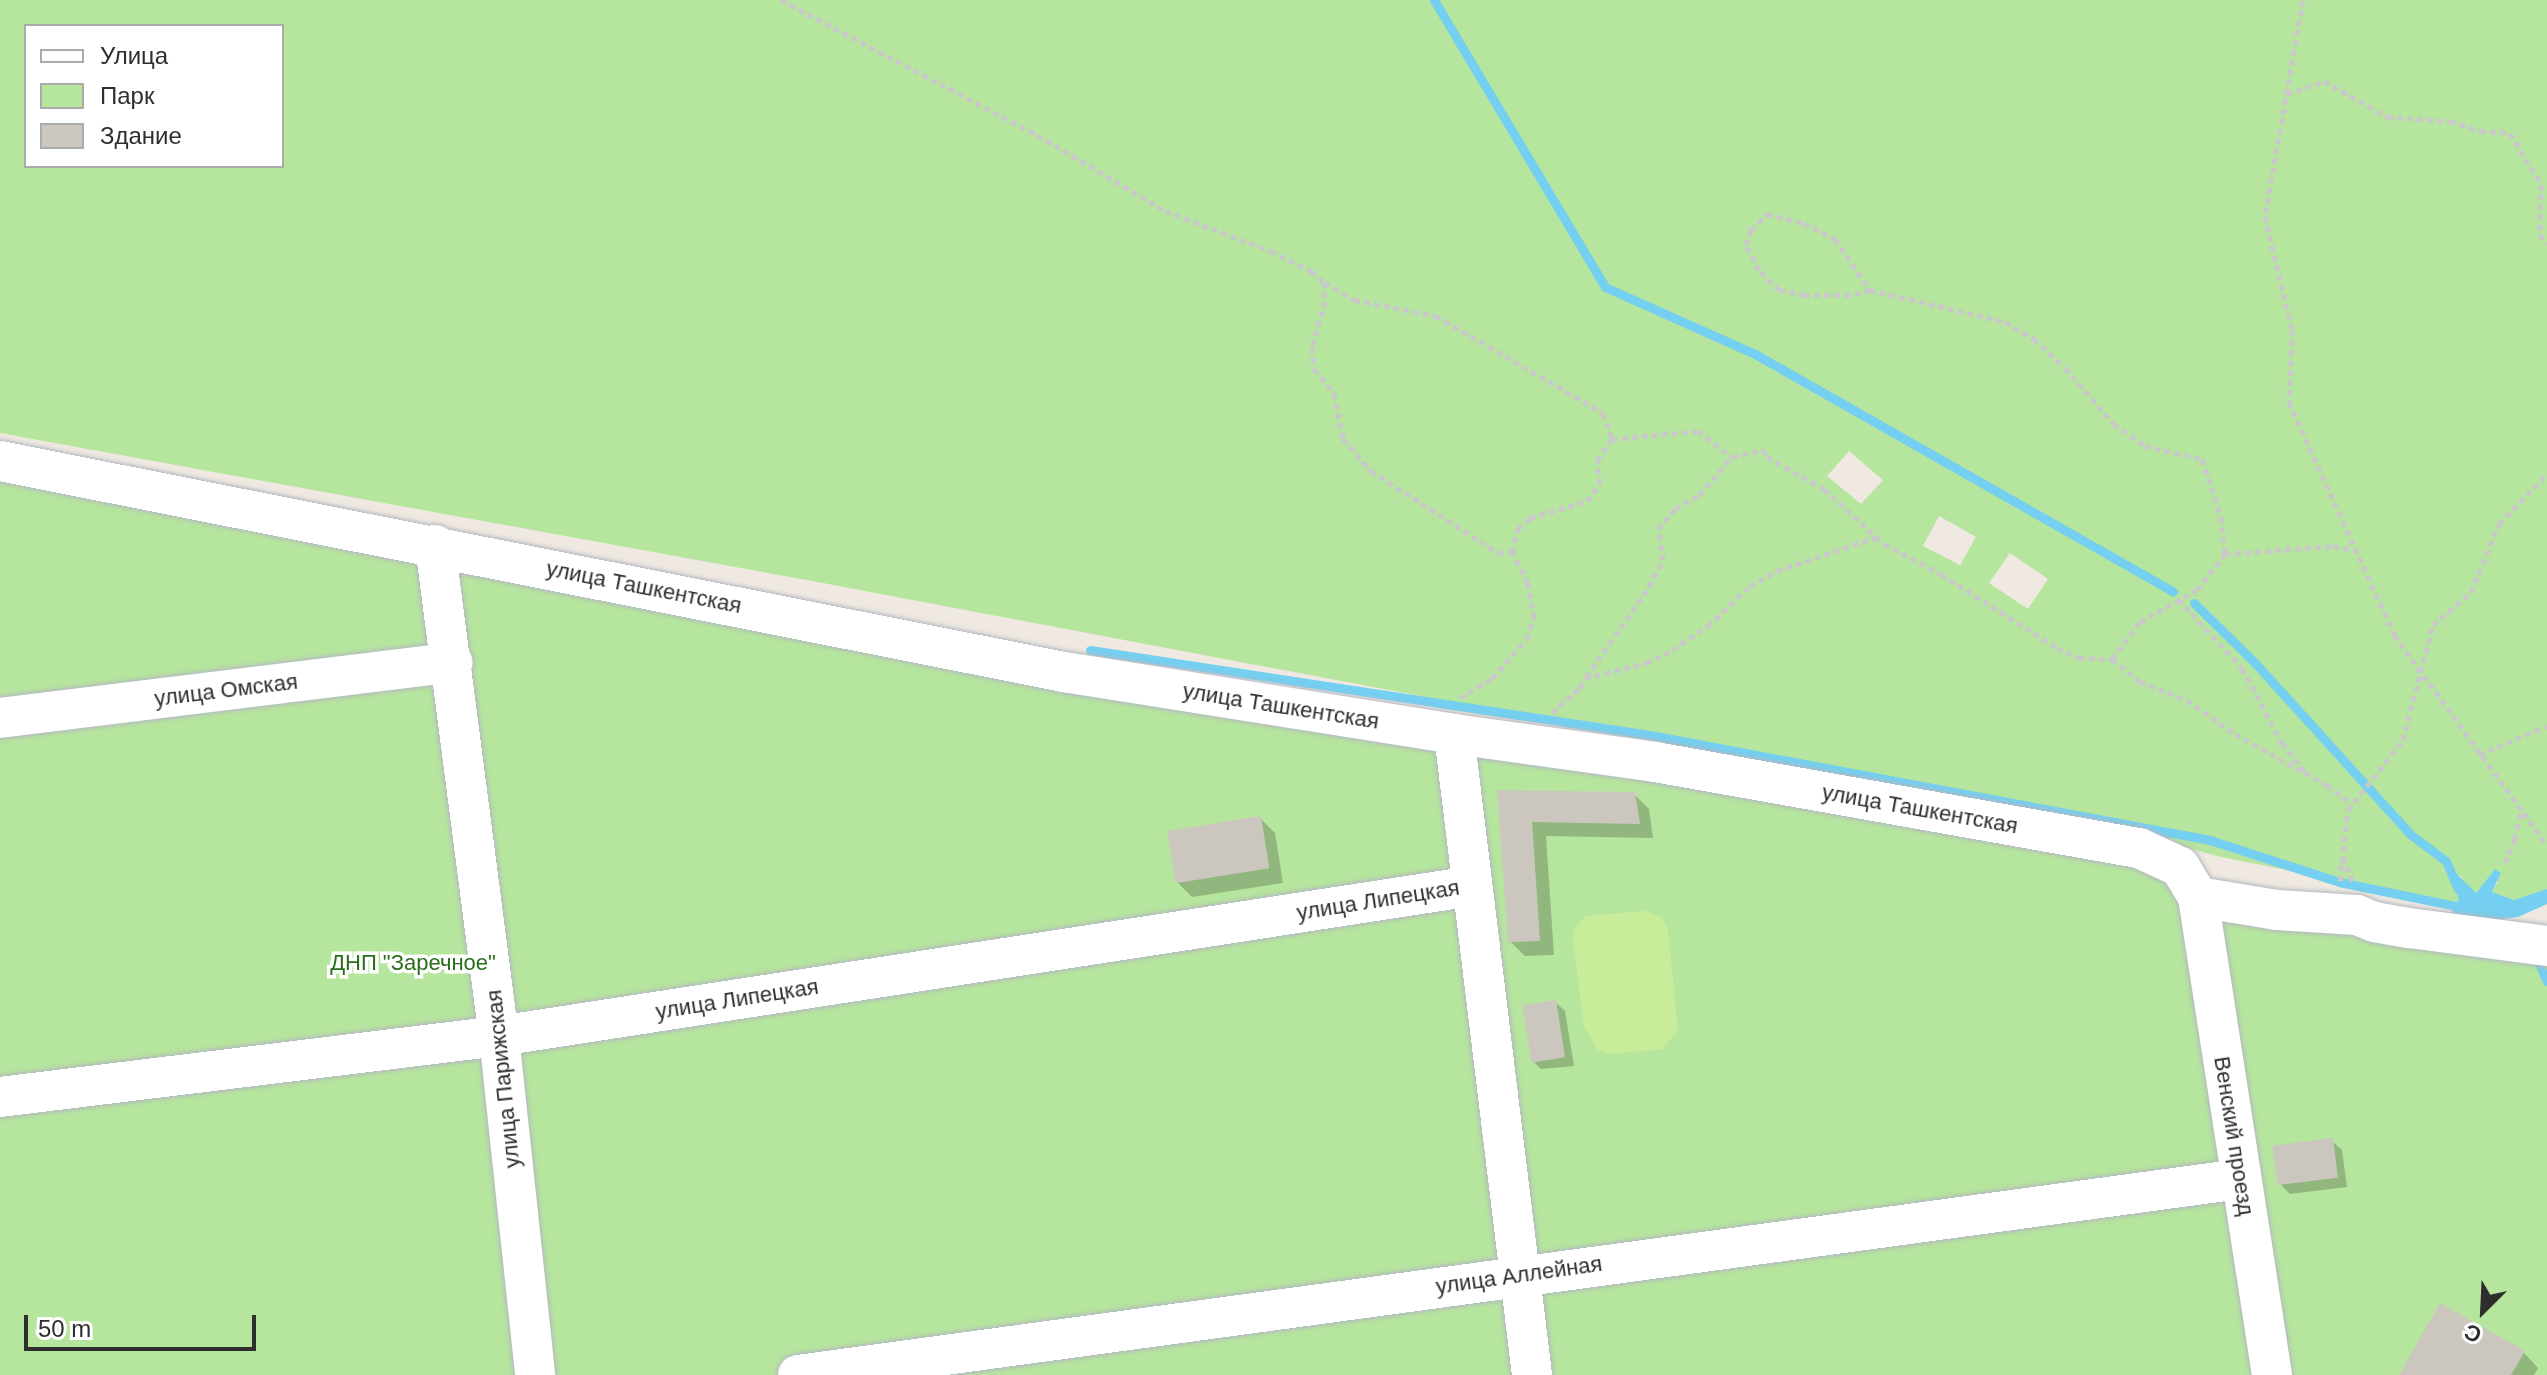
<!DOCTYPE html>
<meta charset="utf-8">
<style>
body{margin:0}
#map{position:relative;width:2547px;height:1375px;overflow:hidden;background:#efe9e1;font-family:Arial,sans-serif}
div>[style]{position:absolute}
.green>*{inset:0;background:#b6e59e}
.pitch>*{inset:0;background:#c9ec9a}
.water>*{inset:0;background:#75cff0}
.shadow>*{inset:0;background:#0003}
.stream>*{height:9px;margin:-4.5px;padding:0 4.5px;transform-origin:4.5px;border-radius:4.5px;background:#75cff0}
.building>*{inset:0;background:#cbc7bf;transform-origin:0 0}
.path>*{height:5px;margin-top:-2.5px;transform-origin:0;background:repeating-linear-gradient(90deg,#c9c9c9 0 6px,transparent 0 10px)}
.roads{filter:drop-shadow(0 0 2px #b4b7c1) drop-shadow(0 0 2px #b4b7c1)}
.minor>*{height:40px;margin:-20px;padding:0 20px;transform-origin:20px;border-radius:20px;background:#fff}
span{translate:-50% -50%;white-space:nowrap;text-align:center;line-height:1.15;-webkit-text-stroke:7px #fff;paint-order:stroke}
.street-label{font-size:22px;color:#2e2e2e}
.park-label{font-size:22px;color:#2c6e1b}
.legend{position:absolute;left:24px;top:24px;width:260px;height:144px;box-sizing:border-box;background:#fff;border:2px solid #ababab;margin:0;padding:10px 14px;list-style:none;font-size:24px;color:#2e2e2e}
.legend li{display:flex;align-items:center;gap:16px;height:40px}
.legend b{width:40px;border:2px solid #ababab}
.north{position:absolute;left:2443px;top:1271px;width:80px;height:80px;-webkit-text-stroke:6px #fff;paint-order:stroke;rotate:204deg;font-size:22px;font-weight:700;line-height:32px;text-align:center;color:#2e2e2e}
.north::after{content:'';display:block;margin:auto;width:28px;height:36px;background:#2e2e2e;clip-path:polygon(50% 0,100% 100%,50% 72%,0 100%)}
.scale{position:absolute;left:24px;top:1315px;width:232px;height:36px;box-sizing:border-box;border:4px solid #2e2e2e;border-top:0;padding-left:10px;font-size:24px;line-height:28px;white-space:nowrap;color:#2e2e2e;-webkit-text-stroke:6px #fff;paint-order:stroke}
</style>
<div id="map">
<div class="green">
<i style="clip-path:polygon(evenodd,0 0,2547px 0,2547px 889px,2514px 900px,2500px 896px,2492px 892px,2498px 882px,2495px 869px,2476px 893px,2468px 889px,2460px 875px,2453px 881px,2459px 900px,2452px 903px,2221px 857px,2107px 826px,823px 583px,0 433px,0 0,26px 26px,282px 26px,282px 166px,26px 166px,26px 26px,0 0,1849px 451px,1883px 480px,1861px 504px,1827px 476px,1849px 451px,0 0,1939px 516px,1976px 537px,1960px 565px,1923px 546px,1939px 516px,0 0,2010px 553px,2048px 579px,2028px 609px,1989px 583px,2010px 553px)"></i>
<i style="clip-path:polygon(0 461px,2065px 833px,2212px 899px,2547px 947px,2547px 1375px,0 1375px)"></i>
</div>
<div class="pitch">
<i style="clip-path:polygon(1647px 911px,1662px 918px,1668px 930px,1678px 1031px,1662px 1049px,1610px 1054px,1597px 1050px,1584px 1026px,1573px 939px,1575px 929px,1585px 916px)"></i>
</div>
<div class="water">
<i style="clip-path:polygon(2495px 869px,2501px 873px,2492px 892px,2514px 900px,2547px 889px,2547px 904px,2518px 917px,2496px 920px,2484px 917px,2470px 924px,2454px 915px,2450px 907px,2459px 900px,2453px 881px,2456px 873px,2476px 893px)"></i>
</div>
<div class="shadow">
<i style="clip-path:polygon(1499px 792px,1634px 794px,1649px 809px,1653px 838px,1546px 836px,1554px 955px,1525px 956px,1510px 941px)"></i>
<i style="clip-path:polygon(1260px 818px,1275px 833px,1283px 883px,1192px 897px,1177px 882px)"></i>
<i style="clip-path:polygon(1555px 1002px,1565px 1011px,1574px 1066px,1541px 1069px,1531px 1059px)"></i>
<i style="clip-path:polygon(2332px 1141px,2342px 1150px,2347px 1187px,2290px 1194px,2280px 1184px)"></i>
<i style="clip-path:polygon(2524px 1353px,2538px 1368px,2534px 1375px,2402px 1375px)"></i>
</div>
<div class="stream">
<i style="left:1434px;top:0;width:334px;rotate:59.2deg"></i>
<i style="left:1605px;top:287px;width:164px;rotate:24.1deg"></i>
<i style="left:1755px;top:354px;width:481px;rotate:29.6deg"></i>
<i style="left:2194px;top:603px;width:87px;rotate:44.5deg"></i>
<i style="left:2256px;top:664px;width:229px;rotate:47.8deg"></i>
<i style="left:2410px;top:834px;width:45px;rotate:36.9deg"></i>
<i style="left:2446px;top:861px;width:30px;rotate:67deg"></i>
<i style="left:1090px;top:650px;width:566px;rotate:8.63deg"></i>
<i style="left:1650px;top:735px;width:570px;rotate:10.62deg"></i>
<i style="left:2210px;top:840px;width:136px;rotate:18deg"></i>
<i style="left:2339px;top:882px;width:125px;rotate:11.6deg"></i>
<i style="left:2537px;top:959px;width:24px;rotate:66deg"></i>
</div>
<div class="building">
<i style="clip-path:polygon(1497px 790px,1635px 792px,1640px 824px,1532px 822px,1540px 941px,1508px 942px)"></i>
<i style="left:1261px;top:816px;width:53px;height:95px;rotate:81deg"></i>
<i style="left:1556px;top:1000px;width:58px;height:34px;rotate:81deg"></i>
<i style="left:2333px;top:1138px;width:40px;height:61px;rotate:83deg"></i>
<i style="clip-path:polygon(2440px 1303px,2525px 1351px,2511px 1375px,2399px 1375px)"></i>
</div>
<div class="path">
<i style="left:781px;top:0;width:300px;rotate:27.8deg"></i>
<i style="left:1046px;top:140px;width:139px;rotate:30.8deg"></i>
<i style="left:1165px;top:211px;width:113px;rotate:20.7deg"></i>
<i style="left:1271px;top:251px;width:45px;rotate:26.6deg"></i>
<i style="left:1311px;top:271px;width:17px;rotate:40deg"></i>
<i style="left:1324px;top:282px;width:19px;rotate:87deg"></i>
<i style="left:1325px;top:301px;width:48px;rotate:105.8deg"></i>
<i style="left:1312px;top:347px;width:22px;rotate:85deg"></i>
<i style="left:1314px;top:369px;width:31px;rotate:50deg"></i>
<i style="left:1334px;top:393px;width:47px;rotate:78.9deg"></i>
<i style="left:1343px;top:439px;width:43px;rotate:48.8deg"></i>
<i style="left:1371px;top:471px;width:151px;rotate:32.8deg"></i>
<i style="left:1498px;top:553px;width:14px;rotate:-4deg"></i>
<i style="left:2303px;top:0;width:219px;rotate:100deg"></i>
<i style="left:2265px;top:216px;width:117px;rotate:76.7deg"></i>
<i style="left:2292px;top:330px;width:72px;rotate:92.4deg"></i>
<i style="left:2289px;top:402px;width:256px;rotate:65.7deg"></i>
<i style="left:2394px;top:635px;width:260px;rotate:53.9deg"></i>
<i style="left:2287px;top:94px;width:39px;rotate:-19deg"></i>
<i style="left:2324px;top:81px;width:73px;rotate:29.7deg"></i>
<i style="left:2387px;top:117px;width:63px;rotate:3.6deg"></i>
<i style="left:2450px;top:121px;width:32px;rotate:18deg"></i>
<i style="left:2480px;top:131px;width:30px;rotate:4deg"></i>
<i style="left:2510px;top:133px;width:60px;rotate:58.7deg"></i>
<i style="left:2541px;top:184px;width:51px;rotate:91.1deg"></i>
<i style="left:2540px;top:235px;width:11px;rotate:52deg"></i>
<i style="left:1325px;top:282px;width:34px;rotate:32deg"></i>
<i style="left:1354px;top:300px;width:84px;rotate:11deg"></i>
<i style="left:1436px;top:316px;width:193px;rotate:30.1deg"></i>
<i style="left:1603px;top:413px;width:28px;rotate:71deg"></i>
<i style="left:1870px;top:290px;width:21px;rotate:166deg"></i>
<i style="left:1850px;top:295px;width:45px;rotate:180deg"></i>
<i style="left:1805px;top:295px;width:26px;rotate:-169deg"></i>
<i style="left:1779px;top:290px;width:28px;rotate:-135deg"></i>
<i style="left:1759px;top:270px;width:28px;rotate:-117deg"></i>
<i style="left:1746px;top:245px;width:16px;rotate:-72deg"></i>
<i style="left:1751px;top:230px;width:23px;rotate:-45deg"></i>
<i style="left:1767px;top:214px;width:38px;rotate:14deg"></i>
<i style="left:1804px;top:223px;width:35px;rotate:27deg"></i>
<i style="left:1835px;top:239px;width:62px;rotate:55.5deg"></i>
<i style="left:1870px;top:290px;width:139px;rotate:13.3deg"></i>
<i style="left:2005px;top:322px;width:34px;rotate:30deg"></i>
<i style="left:2034px;top:339px;width:42px;rotate:43.1deg"></i>
<i style="left:2065px;top:368px;width:74px;rotate:48.8deg"></i>
<i style="left:2114px;top:424px;width:38px;rotate:35deg"></i>
<i style="left:2145px;top:446px;width:58px;rotate:12.8deg"></i>
<i style="left:2202px;top:459px;width:61px;rotate:71.9deg"></i>
<i style="left:2221px;top:517px;width:37px;rotate:84deg"></i>
<i style="left:2178px;top:599px;width:94px;rotate:47.2deg"></i>
<i style="left:2242px;top:668px;width:85px;rotate:61.9deg"></i>
<i style="left:2282px;top:743px;width:36px;rotate:52deg"></i>
<i style="left:2112px;top:659px;width:36px;rotate:39deg"></i>
<i style="left:2140px;top:682px;width:50px;rotate:21deg"></i>
<i style="left:2187px;top:700px;width:59px;rotate:35.3deg"></i>
<i style="left:2235px;top:734px;width:105px;rotate:29deg"></i>
<i style="left:2327px;top:785px;width:31px;rotate:37deg"></i>
<i style="left:1586px;top:677px;width:110px;rotate:-55deg"></i>
<i style="left:1649px;top:587px;width:30px;rotate:-63deg"></i>
<i style="left:1663px;top:560px;width:31px;rotate:-99deg"></i>
<i style="left:1658px;top:529px;width:26px;rotate:-50deg"></i>
<i style="left:1675px;top:509px;width:28px;rotate:-30deg"></i>
<i style="left:1699px;top:495px;width:50px;rotate:-49deg"></i>
<i style="left:1460px;top:698px;width:38px;rotate:-32deg"></i>
<i style="left:1492px;top:678px;width:52px;rotate:-48.1deg"></i>
<i style="left:1527px;top:639px;width:22px;rotate:-72deg"></i>
<i style="left:1534px;top:618px;width:36px;rotate:-100deg"></i>
<i style="left:1528px;top:583px;width:35px;rotate:-117deg"></i>
<i style="left:1512px;top:552px;width:24px;rotate:-75deg"></i>
<i style="left:1518px;top:529px;width:16px;rotate:-43deg"></i>
<i style="left:1530px;top:518px;width:59px;rotate:-16.6deg"></i>
<i style="left:1587px;top:501px;width:21px;rotate:-53deg"></i>
<i style="left:1600px;top:484px;width:24px;rotate:-97deg"></i>
<i style="left:1597px;top:460px;width:26px;rotate:-54deg"></i>
<i style="left:1612px;top:439px;width:86px;rotate:-5.3deg"></i>
<i style="left:1698px;top:431px;width:43px;rotate:37.4deg"></i>
<i style="left:1732px;top:457px;width:32px;rotate:-13deg"></i>
<i style="left:1763px;top:450px;width:8px;rotate:60deg"></i>
<i style="left:1767px;top:457px;width:65px;rotate:29.3deg"></i>
<i style="left:1824px;top:489px;width:81px;rotate:42.5deg"></i>
<i style="left:1884px;top:544px;width:64px;rotate:27.8deg"></i>
<i style="left:1941px;top:574px;width:138px;rotate:32.5deg"></i>
<i style="left:2057px;top:648px;width:24px;rotate:24deg"></i>
<i style="left:2079px;top:658px;width:33px;rotate:2deg"></i>
<i style="left:2112px;top:659px;width:46px;rotate:-52.9deg"></i>
<i style="left:2140px;top:622px;width:65px;rotate:-29.3deg"></i>
<i style="left:2197px;top:590px;width:46px;rotate:-52.1deg"></i>
<i style="left:2225px;top:554px;width:108px;rotate:-4.2deg"></i>
<i style="left:2333px;top:546px;width:20px;rotate:11deg"></i>
<i style="left:1552px;top:713px;width:38px;rotate:-42deg"></i>
<i style="left:1580px;top:688px;width:11px;rotate:-63deg"></i>
<i style="left:1585px;top:678px;width:63px;rotate:-13.8deg"></i>
<i style="left:1646px;top:663px;width:20px;rotate:-24deg"></i>
<i style="left:1664px;top:655px;width:53px;rotate:-33.4deg"></i>
<i style="left:1708px;top:626px;width:58px;rotate:-43.6deg"></i>
<i style="left:1750px;top:586px;width:31px;rotate:-29deg"></i>
<i style="left:1777px;top:571px;width:105px;rotate:-19deg"></i>
<i style="left:2479px;top:755px;width:74px;rotate:-23.1deg"></i>
<i style="left:2343px;top:857px;width:26px;rotate:69deg"></i>
<i style="left:2505px;top:863px;width:26px;rotate:-67deg"></i>
<i style="left:2515px;top:839px;width:29px;rotate:-78deg"></i>
<i style="left:2340px;top:881px;width:71px;rotate:-83.6deg"></i>
<i style="left:2348px;top:810px;width:89px;rotate:-51.8deg"></i>
<i style="left:2403px;top:740px;width:119px;rotate:-75.4deg"></i>
<i style="left:2433px;top:625px;width:50px;rotate:-41deg"></i>
<i style="left:2471px;top:592px;width:74px;rotate:-67.6deg"></i>
<i style="left:2499px;top:524px;width:69px;rotate:-46.2deg"></i>
</div>
<div class="roads">
<div class="minor">
<i style="left:0;top:461px;width:1085px;rotate:11.22deg"></i>
<i style="left:1064px;top:672px;width:395px;rotate:9deg"></i>
<i style="left:1454px;top:734px;width:203px;rotate:7.9deg"></i>
<i style="left:1655px;top:762px;width:492px;rotate:10.1deg"></i>
<i style="left:2139px;top:848px;width:45px;rotate:24.9deg"></i>
<i style="left:2180px;top:867px;width:35px;rotate:59deg"></i>
<i style="left:2198px;top:897px;width:484px;rotate:81.2deg"></i>
<i style="left:435px;top:545px;width:495px;rotate:82.6deg"></i>
<i style="left:499px;top:1036px;width:341px;rotate:83.9deg"></i>
<i style="left:0;top:718px;width:456px;rotate:-7deg"></i>
<i style="left:1454px;top:734px;width:646px;rotate:83.06deg"></i>
<i style="left:2198px;top:897px;width:80px;rotate:9.3deg"></i>
<i style="left:2277px;top:910px;width:80px;rotate:3.6deg"></i>
<i style="left:2357px;top:915px;width:18px;rotate:22deg"></i>
<i style="left:2374px;top:922px;width:36px;rotate:10deg"></i>
<i style="left:2409px;top:928px;width:139px;rotate:7.4deg"></i>
<i style="left:0;top:1097px;width:503px;rotate:-6.97deg"></i>
<i style="left:499px;top:1036px;width:984px;rotate:-8.76deg"></i>
<i style="left:798px;top:1375px;width:1455px;rotate:-7.74deg"></i>
</div>
</div>
<div class="street-label">
<span style="left:644px;top:587px;rotate:11deg">улица Ташкентская</span>
<span style="left:226px;top:690px;rotate:-7deg">улица Омская</span>
<span style="left:1281px;top:706px;rotate:9deg">улица Ташкентская</span>
<span style="left:1920px;top:809px;rotate:10deg">улица Ташкентская</span>
<span style="left:1378px;top:900px;rotate:-9deg">улица Липецкая</span>
<span style="left:737px;top:999px;rotate:-9deg">улица Липецкая</span>
<span style="left:503px;top:1079px;rotate:-96deg">улица Парижская</span>
<span style="left:2234px;top:1136px;rotate:81deg">Венский проезд</span>
<span style="left:1519px;top:1275px;rotate:-8deg">улица Аллейная</span>
</div>
<div class="park-label">
<span style="left:413px;top:963px">ДНП "Заречное"</span>
</div>
<ul class="legend">
<li><b style="height:10px;background:#fff"></b>Улица</li>
<li><b style="height:22px;background:#b6e59e"></b>Парк</li>
<li><b style="height:22px;background:#cbc7bf"></b>Здание</li>
</ul>
<div class="north">С</div>
<div class="scale">50 m</div>
</div>
